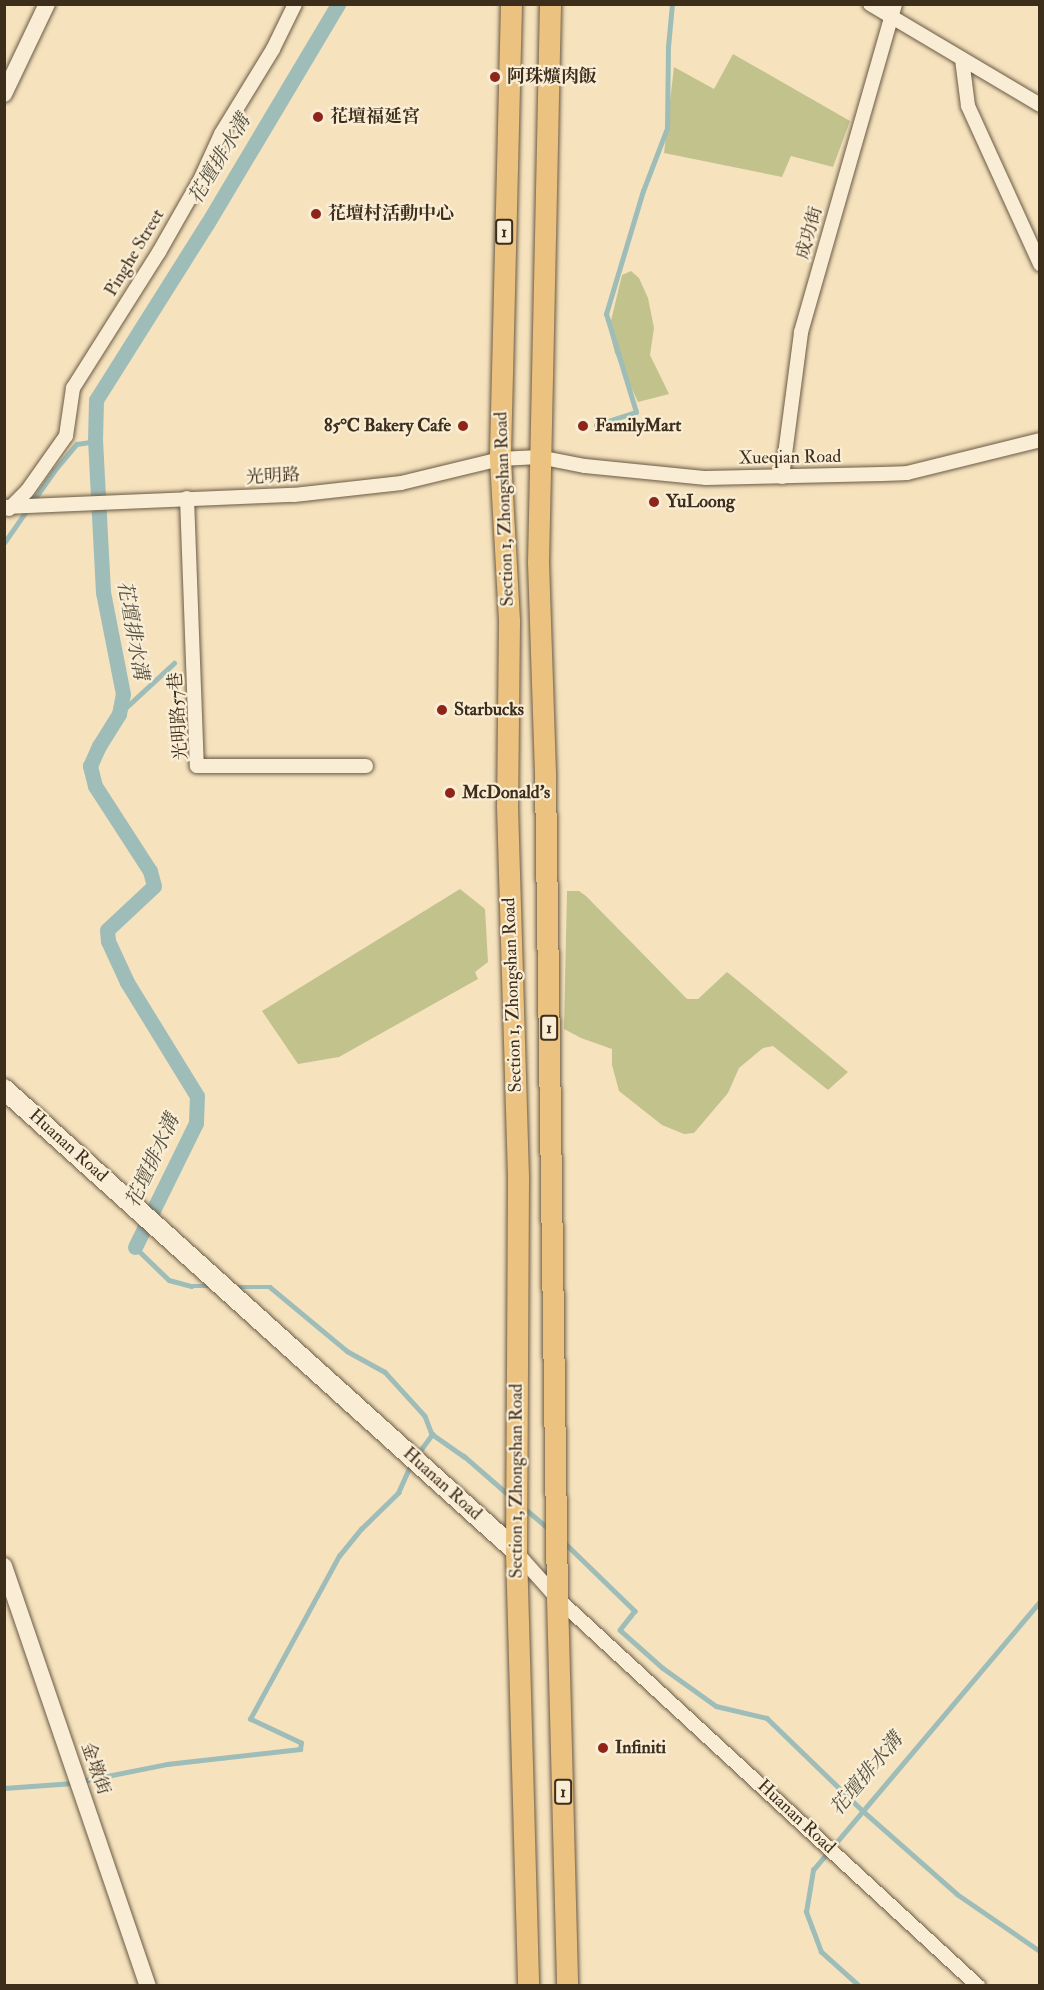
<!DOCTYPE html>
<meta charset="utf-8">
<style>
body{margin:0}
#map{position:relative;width:1044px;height:1990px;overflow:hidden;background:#f6e3be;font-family:"IM FELL Double Pica","Noto Serif TC",serif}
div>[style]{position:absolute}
.green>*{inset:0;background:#c2c28d}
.stream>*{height:4.5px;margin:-2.25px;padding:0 2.25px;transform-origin:2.25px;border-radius:2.25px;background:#9ebdb9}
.canal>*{height:15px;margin:-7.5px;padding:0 7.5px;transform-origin:7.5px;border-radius:7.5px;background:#9ebdb9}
.roads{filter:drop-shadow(0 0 2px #6b5a44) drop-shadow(0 0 2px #6b5a44)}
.minor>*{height:14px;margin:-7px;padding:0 7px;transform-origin:7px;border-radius:7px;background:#f9edd5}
.tertiary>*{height:16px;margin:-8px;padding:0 8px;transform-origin:8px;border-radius:8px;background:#f9edd5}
.secondary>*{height:20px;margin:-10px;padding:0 10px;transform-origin:10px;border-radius:10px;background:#f9edd5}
.primary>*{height:21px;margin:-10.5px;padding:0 10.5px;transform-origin:10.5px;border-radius:10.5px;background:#ebc27f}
.dots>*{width:16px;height:16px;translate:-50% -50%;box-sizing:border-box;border:3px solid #f9edd5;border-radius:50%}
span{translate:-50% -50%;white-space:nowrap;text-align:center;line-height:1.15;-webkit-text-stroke:4.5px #f9edd5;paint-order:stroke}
.shield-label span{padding:2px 4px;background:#f9edd5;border:2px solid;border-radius:4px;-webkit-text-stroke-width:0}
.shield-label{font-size:16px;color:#3d2d1b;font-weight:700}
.poi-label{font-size:18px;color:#3d2d1b;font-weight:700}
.left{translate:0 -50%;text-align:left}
.right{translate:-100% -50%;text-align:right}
.street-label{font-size:18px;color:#3d2d1b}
.water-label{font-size:20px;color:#555142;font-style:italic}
.frame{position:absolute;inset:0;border:6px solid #3d2d1b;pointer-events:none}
</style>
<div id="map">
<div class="green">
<i style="clip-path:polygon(733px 54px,850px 121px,833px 167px,791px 156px,782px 177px,664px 153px,674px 67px,714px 89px)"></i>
<i style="clip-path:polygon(631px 271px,639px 278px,648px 298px,654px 328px,650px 355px,669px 394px,638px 402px,615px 353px,609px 329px,622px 275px)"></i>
<i style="clip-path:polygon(460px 889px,485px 909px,488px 962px,475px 972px,478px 979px,339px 1057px,298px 1064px,262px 1011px)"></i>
<i style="clip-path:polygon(567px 891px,579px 891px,586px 896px,687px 999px,698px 999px,727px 972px,848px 1072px,828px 1090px,773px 1046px,763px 1048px,739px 1068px,728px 1093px,694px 1133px,684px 1134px,662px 1125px,619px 1091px,612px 1065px,612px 1049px,581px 1038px,564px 1029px)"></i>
</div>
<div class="stream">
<i style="left:596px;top:425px;width:42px;rotate:-18deg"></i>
<i style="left:636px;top:412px;width:102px;rotate:-107deg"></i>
<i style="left:606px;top:314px;width:128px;rotate:-73.3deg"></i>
<i style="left:643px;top:191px;width:67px;rotate:-69.1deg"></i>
<i style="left:667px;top:128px;width:81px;rotate:-89.3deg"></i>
<i style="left:668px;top:47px;width:43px;rotate:-84.7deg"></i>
<i style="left:4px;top:543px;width:88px;rotate:-55.2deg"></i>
<i style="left:54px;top:471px;width:35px;rotate:-50deg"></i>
<i style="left:77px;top:444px;width:18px;rotate:-9deg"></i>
<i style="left:119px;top:714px;width:75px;rotate:-42.8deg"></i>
<i style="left:135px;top:1247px;width:47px;rotate:44.1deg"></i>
<i style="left:169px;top:1280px;width:23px;rotate:15deg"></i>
<i style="left:191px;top:1286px;width:23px"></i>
<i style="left:234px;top:1287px;width:36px"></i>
<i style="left:270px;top:1287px;width:100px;rotate:39.7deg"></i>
<i style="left:347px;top:1351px;width:43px;rotate:28.9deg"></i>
<i style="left:385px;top:1372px;width:59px;rotate:47.7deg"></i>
<i style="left:425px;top:1416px;width:19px;rotate:69deg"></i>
<i style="left:432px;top:1434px;width:39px;rotate:35deg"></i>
<i style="left:464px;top:1456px;width:61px;rotate:41deg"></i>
<i style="left:417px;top:1455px;width:26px;rotate:-54deg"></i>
<i style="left:523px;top:1507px;width:34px;rotate:40deg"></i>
<i style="left:564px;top:1542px;width:99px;rotate:44.2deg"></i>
<i style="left:635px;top:1611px;width:24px;rotate:128deg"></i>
<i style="left:620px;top:1630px;width:57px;rotate:41.5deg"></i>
<i style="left:663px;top:1668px;width:65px;rotate:35.6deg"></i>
<i style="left:716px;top:1706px;width:52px;rotate:13.2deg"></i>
<i style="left:767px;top:1718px;width:134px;rotate:44.1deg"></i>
<i style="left:863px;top:1811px;width:125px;rotate:41.4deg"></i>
<i style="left:957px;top:1894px;width:101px;rotate:34.5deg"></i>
<i style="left:82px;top:1781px;width:87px;rotate:-11.3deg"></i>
<i style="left:167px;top:1764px;width:134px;rotate:-6.4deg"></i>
<i style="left:300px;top:1749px;width:6px;rotate:-81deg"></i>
<i style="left:301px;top:1743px;width:56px;rotate:-154.8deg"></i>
<i style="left:250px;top:1719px;width:186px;rotate:-61.4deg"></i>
<i style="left:339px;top:1556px;width:35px;rotate:-51deg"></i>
<i style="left:361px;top:1529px;width:52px;rotate:-44.2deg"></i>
<i style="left:398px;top:1493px;width:34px;rotate:-66deg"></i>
<i style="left:4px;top:1788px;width:69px;rotate:-4.1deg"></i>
<i style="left:859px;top:1986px;width:51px;rotate:-138.2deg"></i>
<i style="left:821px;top:1952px;width:43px;rotate:-110.6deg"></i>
<i style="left:806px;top:1912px;width:43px;rotate:-80.5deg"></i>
<i style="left:813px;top:1870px;width:352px;rotate:-49.8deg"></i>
</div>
<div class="canal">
<i style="left:135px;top:1247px;width:138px;rotate:-63.8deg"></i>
<i style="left:196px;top:1123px;width:27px;rotate:-88deg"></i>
<i style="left:197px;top:1096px;width:134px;rotate:-121.6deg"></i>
<i style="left:127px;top:982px;width:45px;rotate:-114.9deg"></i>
<i style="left:108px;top:941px;width:11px;rotate:-95deg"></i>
<i style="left:107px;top:930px;width:64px;rotate:-43.1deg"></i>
<i style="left:154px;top:886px;width:16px;rotate:-105deg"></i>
<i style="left:150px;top:871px;width:101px;rotate:-122.9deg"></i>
<i style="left:95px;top:786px;width:21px;rotate:-104deg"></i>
<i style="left:90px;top:766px;width:22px;rotate:-66deg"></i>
<i style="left:99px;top:746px;width:38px;rotate:-58deg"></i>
<i style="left:119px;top:714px;width:20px;rotate:-79deg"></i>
<i style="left:123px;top:694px;width:104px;rotate:-101.1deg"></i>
<i style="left:103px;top:592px;width:151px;rotate:-93deg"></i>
<i style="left:95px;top:441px;width:41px;rotate:-88.6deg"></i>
<i style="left:96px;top:400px;width:208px;rotate:-57.8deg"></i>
<i style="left:207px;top:224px;width:256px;rotate:-59.2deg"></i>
</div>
<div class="roads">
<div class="minor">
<i style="left:870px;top:4px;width:198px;rotate:30.7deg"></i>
<i style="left:962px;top:59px;width:47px;rotate:82.7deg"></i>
<i style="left:968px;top:106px;width:174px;rotate:65.5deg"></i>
<i style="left:782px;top:477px;width:146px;rotate:-82.5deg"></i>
<i style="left:801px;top:332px;width:341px;rotate:-74deg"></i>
<i style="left:187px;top:498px;width:268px;rotate:87.9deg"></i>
<i style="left:197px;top:766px;width:169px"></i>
<i style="left:4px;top:507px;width:290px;rotate:-2.4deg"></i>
<i style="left:294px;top:495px;width:108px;rotate:-6.4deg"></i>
<i style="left:401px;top:483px;width:102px;rotate:-13.6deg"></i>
<i style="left:500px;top:459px;width:39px;rotate:-3deg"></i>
<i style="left:539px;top:457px;width:47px;rotate:11.1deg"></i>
<i style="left:585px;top:466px;width:122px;rotate:5.7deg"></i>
<i style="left:706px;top:478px;width:176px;rotate:-1.3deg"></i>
<i style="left:882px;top:474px;width:25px;rotate:-2deg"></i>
<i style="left:907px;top:473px;width:137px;rotate:-13.9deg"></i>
<i style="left:9px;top:509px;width:25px;rotate:-45deg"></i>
<i style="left:27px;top:491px;width:67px;rotate:-54.7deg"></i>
<i style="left:66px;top:436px;width:49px;rotate:-81.7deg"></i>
<i style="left:73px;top:388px;width:161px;rotate:-57.7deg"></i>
<i style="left:159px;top:252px;width:85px;rotate:-60.4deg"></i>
<i style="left:201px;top:178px;width:48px;rotate:-65.6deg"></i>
<i style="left:221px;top:134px;width:100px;rotate:-58.5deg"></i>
<i style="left:273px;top:49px;width:50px;rotate:-63.9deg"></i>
<i style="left:516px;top:1552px;width:62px;rotate:48.3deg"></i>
<i style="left:557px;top:1598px;width:573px;rotate:42.66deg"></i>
</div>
<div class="tertiary">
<i style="left:4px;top:94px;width:100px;rotate:-64.5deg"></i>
<i style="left:4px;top:1566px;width:444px;rotate:71.1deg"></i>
</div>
<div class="secondary">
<i style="left:4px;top:1089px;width:690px;rotate:42.06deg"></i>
</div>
<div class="primary">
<i style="left:511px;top:4px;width:455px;rotate:91.4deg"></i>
<i style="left:500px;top:459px;width:163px;rotate:86.8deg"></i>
<i style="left:509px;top:622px;width:184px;rotate:90.6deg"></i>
<i style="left:507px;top:806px;width:371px;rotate:88.3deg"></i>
<i style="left:518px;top:1177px;width:374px;rotate:90.3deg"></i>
<i style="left:516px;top:1551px;width:435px;rotate:88.4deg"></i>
<i style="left:550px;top:4px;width:558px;rotate:91.23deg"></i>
<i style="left:538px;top:562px;width:216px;rotate:88.1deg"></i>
<i style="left:545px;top:778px;width:820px;rotate:89.16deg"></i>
<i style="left:557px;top:1598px;width:388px;rotate:88.5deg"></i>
</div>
</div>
<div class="dots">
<i style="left:495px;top:77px;background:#8f2418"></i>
<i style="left:318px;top:117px;background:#8f2418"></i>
<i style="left:316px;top:214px;background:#8f2418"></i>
<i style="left:463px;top:426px;background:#8f2418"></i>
<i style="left:583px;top:426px;background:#8f2418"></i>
<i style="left:654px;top:502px;background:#8f2418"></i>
<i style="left:442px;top:710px;background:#8f2418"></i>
<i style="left:450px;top:793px;background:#8f2418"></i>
<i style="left:603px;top:1748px;background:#8f2418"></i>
</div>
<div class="shield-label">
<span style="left:504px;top:232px">1</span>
<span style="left:549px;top:1028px">1</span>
<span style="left:563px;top:1792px">1</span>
</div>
<div class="poi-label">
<span class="left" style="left:507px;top:77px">阿珠爌肉飯</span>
<span class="left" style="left:330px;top:117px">花壇福延宮</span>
<span class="left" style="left:328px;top:214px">花壇村活動中心</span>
<span class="right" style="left:451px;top:426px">85°C Bakery Cafe</span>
<span class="left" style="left:595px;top:426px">FamilyMart</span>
<span class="left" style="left:666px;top:502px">YuLoong</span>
<span class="left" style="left:454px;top:710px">Starbucks</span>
<span class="left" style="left:462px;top:793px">McDonald's</span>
<span class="left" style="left:615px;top:1748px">Infiniti</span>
</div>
<div class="street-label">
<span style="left:810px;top:233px;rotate:-74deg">成功街</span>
<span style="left:135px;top:253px;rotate:-59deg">Pinghe Street</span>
<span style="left:790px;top:458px;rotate:-1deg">Xueqian Road</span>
<span style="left:273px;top:477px;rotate:-3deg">光明路</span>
<span style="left:505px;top:509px;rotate:-92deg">Section 1, Zhongshan Road</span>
<span style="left:179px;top:716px;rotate:-94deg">光明路57巷</span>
<span style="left:513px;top:995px;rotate:-92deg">Section 1, Zhongshan Road</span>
<span style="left:68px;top:1146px;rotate:42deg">Huanan Road</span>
<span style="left:517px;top:1481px;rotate:-90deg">Section 1, Zhongshan Road</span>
<span style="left:442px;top:1484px;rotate:42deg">Huanan Road</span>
<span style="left:95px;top:1769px;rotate:71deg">金墩街</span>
<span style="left:796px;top:1817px;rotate:43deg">Huanan Road</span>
</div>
<div class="water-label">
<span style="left:219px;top:159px;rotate:-59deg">花壇排水溝</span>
<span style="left:133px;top:630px;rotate:80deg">花壇排水溝</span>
<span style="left:152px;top:1161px;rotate:-65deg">花壇排水溝</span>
<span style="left:866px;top:1774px;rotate:-50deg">花壇排水溝</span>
</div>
<div class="frame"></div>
</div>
